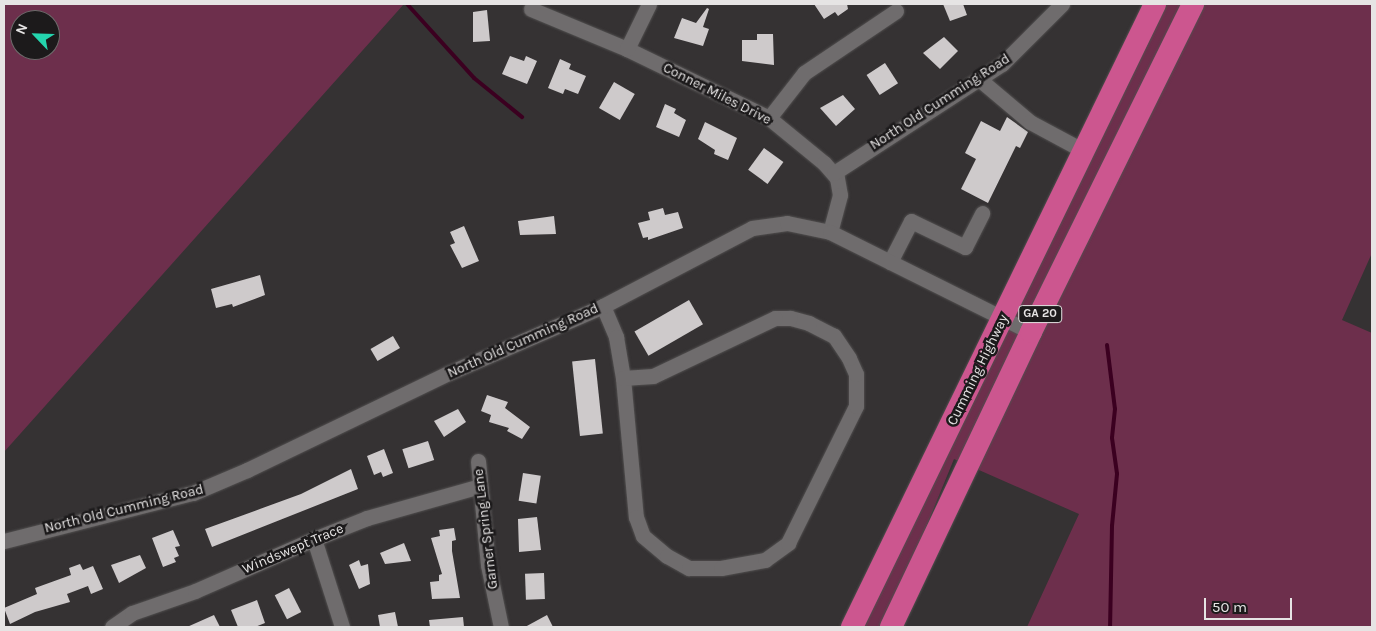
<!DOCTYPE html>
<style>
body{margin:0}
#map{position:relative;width:1376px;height:631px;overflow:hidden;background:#353233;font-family:Karla,sans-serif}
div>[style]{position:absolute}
.green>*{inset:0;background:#6d2f4c}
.stream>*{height:4px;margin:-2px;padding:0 2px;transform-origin:2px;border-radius:2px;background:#3b0020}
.building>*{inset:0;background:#cecacb;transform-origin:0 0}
.roads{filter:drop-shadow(0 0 1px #514f4f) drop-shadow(0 0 1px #514f4f)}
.minor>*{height:15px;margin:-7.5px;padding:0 7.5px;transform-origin:7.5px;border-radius:7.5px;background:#6f6c6d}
.highway>*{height:22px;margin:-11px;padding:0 11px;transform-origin:11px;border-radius:11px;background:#cc568f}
span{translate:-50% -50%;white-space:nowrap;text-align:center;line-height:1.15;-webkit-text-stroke:5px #1c1a1b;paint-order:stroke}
.shield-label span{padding:1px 4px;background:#1c1a1b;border:1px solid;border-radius:4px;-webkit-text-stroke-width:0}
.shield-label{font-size:12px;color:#e6e4e4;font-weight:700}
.street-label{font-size:14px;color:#e6e4e4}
.frame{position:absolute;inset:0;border:5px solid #e6e4e4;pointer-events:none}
.north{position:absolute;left:10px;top:10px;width:50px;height:50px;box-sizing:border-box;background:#1c1a1b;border:1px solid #6d6b6b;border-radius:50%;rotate:294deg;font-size:14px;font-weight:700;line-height:20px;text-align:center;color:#e6e4e4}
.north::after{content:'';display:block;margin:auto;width:18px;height:22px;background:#24d5ae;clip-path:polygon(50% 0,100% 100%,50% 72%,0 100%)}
.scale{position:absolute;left:1204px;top:598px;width:88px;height:22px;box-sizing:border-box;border:2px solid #e6e4e4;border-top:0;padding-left:6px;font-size:15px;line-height:18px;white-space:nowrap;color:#e6e4e4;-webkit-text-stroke:4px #1c1a1b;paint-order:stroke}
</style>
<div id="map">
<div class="green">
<i style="clip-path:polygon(evenodd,4px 4px,404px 4px,4px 452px,4px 4px,20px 20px,50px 20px,50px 50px,20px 50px,20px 20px)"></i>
<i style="clip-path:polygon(1152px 4px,1372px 4px,1372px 253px,1342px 320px,1372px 333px,1372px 627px,1027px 627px,1079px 514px,954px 459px,885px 627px,863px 627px)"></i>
</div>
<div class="stream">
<i style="left:407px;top:4px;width:100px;rotate:47.8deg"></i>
<i style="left:474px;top:78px;width:62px;rotate:39.1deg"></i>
<i style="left:1107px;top:345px;width:64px;rotate:82.9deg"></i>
<i style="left:1115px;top:409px;width:29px;rotate:96deg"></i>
<i style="left:1112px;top:438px;width:36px;rotate:82deg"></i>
<i style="left:1117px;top:474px;width:52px;rotate:95.5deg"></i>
<i style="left:1112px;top:526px;width:101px;rotate:91.1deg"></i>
</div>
<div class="building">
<i style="clip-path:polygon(814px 4px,847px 4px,848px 9px,838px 16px,835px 12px,824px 19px)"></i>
<i style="clip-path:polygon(943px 4px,963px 4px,967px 15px,950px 21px)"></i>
<i style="clip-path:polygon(707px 8px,709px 9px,703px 27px,709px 29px,703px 46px,674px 38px,682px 18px,696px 23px)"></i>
<i style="clip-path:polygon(487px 10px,490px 41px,473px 42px,473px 12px)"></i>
<i style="clip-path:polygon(757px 34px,773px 34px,774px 65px,742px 61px,742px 40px,757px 40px)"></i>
<i style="clip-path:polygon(944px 37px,958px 51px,940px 69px,923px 53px)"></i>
<i style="clip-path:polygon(510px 56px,524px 61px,526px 56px,537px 61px,527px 84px,502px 74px)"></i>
<i style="clip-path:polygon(560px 59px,571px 64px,569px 69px,586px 76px,578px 94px,565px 89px,563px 94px,548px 88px)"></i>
<i style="left:885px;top:63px;width:24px;height:22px;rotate:57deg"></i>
<i style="left:614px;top:82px;width:24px;height:30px;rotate:30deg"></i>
<i style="clip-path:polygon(843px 95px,855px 109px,836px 126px,820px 108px)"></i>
<i style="clip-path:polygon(665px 104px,676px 109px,674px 113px,686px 120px,679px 137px,656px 127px)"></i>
<i style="clip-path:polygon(1007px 117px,1028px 132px,1020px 148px,1016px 146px,988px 203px,961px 189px,976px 159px,965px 153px,981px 121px,1000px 131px)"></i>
<i style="clip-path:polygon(705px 122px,737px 138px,728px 160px,714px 154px,715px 150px,698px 139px)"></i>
<i style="left:764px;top:148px;width:24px;height:27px;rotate:36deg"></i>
<i style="clip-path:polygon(663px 208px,665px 215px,678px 212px,683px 228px,648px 240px,648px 237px,643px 238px,638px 223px,650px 220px,648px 212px)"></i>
<i style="clip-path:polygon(554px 216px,556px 234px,520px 235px,518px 221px)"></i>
<i style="clip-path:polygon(464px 226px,479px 261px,462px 268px,450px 245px,455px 243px,450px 232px)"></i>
<i style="clip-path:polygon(260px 275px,265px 295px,233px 307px,232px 304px,216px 308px,211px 289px)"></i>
<i style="left:689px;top:300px;width:28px;height:63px;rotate:60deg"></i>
<i style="left:393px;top:336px;width:14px;height:26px;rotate:60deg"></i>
<i style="left:595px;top:359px;width:75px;height:23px;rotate:84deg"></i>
<i style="clip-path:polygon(487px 395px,508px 402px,505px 408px,530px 427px,522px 439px,507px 431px,509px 428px,489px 422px,491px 415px,481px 411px)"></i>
<i style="clip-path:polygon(458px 409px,466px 422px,444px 437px,434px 421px)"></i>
<i style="left:428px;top:441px;width:20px;height:27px;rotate:72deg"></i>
<i style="clip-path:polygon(384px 449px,393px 473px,383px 477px,381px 472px,374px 475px,367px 456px)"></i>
<i style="clip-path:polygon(351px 469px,358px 489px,212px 547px,205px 529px,301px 494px)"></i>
<i style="left:523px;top:473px;width:18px;height:28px;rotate:9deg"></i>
<i style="clip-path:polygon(537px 517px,541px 550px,519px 552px,518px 519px)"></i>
<i style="clip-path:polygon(454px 528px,456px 540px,452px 541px,452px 551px,460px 598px,432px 599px,430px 582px,439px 581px,439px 575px,442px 574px,431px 538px,440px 536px,439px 530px)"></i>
<i style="clip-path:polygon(173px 530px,180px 546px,175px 547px,179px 556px,174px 558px,176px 562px,163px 567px,152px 538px)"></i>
<i style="clip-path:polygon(404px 543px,411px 561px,385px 564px,380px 553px)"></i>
<i style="clip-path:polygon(140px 555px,146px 568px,119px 583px,111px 565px)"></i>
<i style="clip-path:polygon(359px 560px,361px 566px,368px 564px,370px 584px,359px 589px,349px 565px)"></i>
<i style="clip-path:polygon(80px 564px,83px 570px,93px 566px,103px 589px,91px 594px,88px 586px,67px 594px,70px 602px,35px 612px,10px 624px,4px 608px,37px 594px,35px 588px,71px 575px,69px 568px)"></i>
<i style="left:544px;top:573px;width:26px;height:19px;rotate:88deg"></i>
<i style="left:289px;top:588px;width:27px;height:16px;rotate:63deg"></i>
<i style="clip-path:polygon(257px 600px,265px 623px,255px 627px,238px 627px,231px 610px)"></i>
<i style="clip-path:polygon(395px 612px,398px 627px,380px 627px,378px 615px)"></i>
<i style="clip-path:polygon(214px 615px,220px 627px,187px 627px)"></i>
<i style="clip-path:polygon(547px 615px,553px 627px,525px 627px)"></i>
<i style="clip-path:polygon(463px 617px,464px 627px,430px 627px,429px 620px)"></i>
</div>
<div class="roads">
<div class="minor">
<i style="left:531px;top:9px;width:104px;rotate:22.6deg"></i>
<i style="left:627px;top:49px;width:158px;rotate:25.9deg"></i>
<i style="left:769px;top:118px;width:71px;rotate:39.3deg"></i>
<i style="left:824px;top:163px;width:20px;rotate:49deg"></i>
<i style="left:837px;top:178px;width:17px;rotate:80deg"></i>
<i style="left:840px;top:195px;width:38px;rotate:105deg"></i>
<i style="left:627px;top:49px;width:50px;rotate:-63.9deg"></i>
<i style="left:979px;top:79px;width:67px;rotate:40.1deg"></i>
<i style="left:1030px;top:122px;width:61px;rotate:28.2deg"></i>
<i style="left:769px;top:118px;width:57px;rotate:-52.1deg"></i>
<i style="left:804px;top:73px;width:111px;rotate:-34deg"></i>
<i style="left:834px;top:173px;width:200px;rotate:-33deg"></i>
<i style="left:1002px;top:64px;width:85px;rotate:-45deg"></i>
<i style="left:890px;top:262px;width:46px;rotate:-62.9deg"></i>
<i style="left:911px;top:221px;width:60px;rotate:25.7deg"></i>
<i style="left:965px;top:247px;width:38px;rotate:-63deg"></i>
<i style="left:603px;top:306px;width:34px;rotate:67deg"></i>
<i style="left:616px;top:337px;width:42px;rotate:80.3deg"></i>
<i style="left:623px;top:378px;width:140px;rotate:84.7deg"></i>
<i style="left:636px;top:517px;width:20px;rotate:70deg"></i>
<i style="left:643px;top:536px;width:31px;rotate:40deg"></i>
<i style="left:667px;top:556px;width:25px;rotate:29deg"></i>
<i style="left:689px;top:568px;width:32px"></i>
<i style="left:721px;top:568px;width:45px;rotate:-10.3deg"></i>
<i style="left:765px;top:560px;width:29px;rotate:-36deg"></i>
<i style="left:788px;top:543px;width:153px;rotate:-63.6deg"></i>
<i style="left:856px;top:406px;width:32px;rotate:-90deg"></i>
<i style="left:856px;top:374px;width:17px;rotate:-114deg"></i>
<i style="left:849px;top:358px;width:27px;rotate:-124deg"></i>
<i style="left:834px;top:336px;width:28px;rotate:-153deg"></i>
<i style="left:809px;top:323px;width:20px;rotate:-165deg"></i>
<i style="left:790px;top:318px;width:15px;rotate:180deg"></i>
<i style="left:775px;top:318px;width:135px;rotate:154.6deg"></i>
<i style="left:653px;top:376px;width:30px;rotate:176deg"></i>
<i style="left:478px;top:461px;width:104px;rotate:84.5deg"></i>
<i style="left:488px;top:565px;width:63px;rotate:78.2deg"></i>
<i style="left:314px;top:539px;width:92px;rotate:72.3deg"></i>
<i style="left:4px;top:541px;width:195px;rotate:-14.3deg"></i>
<i style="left:193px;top:493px;width:59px;rotate:-23.1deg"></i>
<i style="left:247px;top:470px;width:224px;rotate:-25.7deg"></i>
<i style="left:449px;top:373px;width:168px;rotate:-23.5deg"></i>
<i style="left:603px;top:306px;width:168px;rotate:-27.6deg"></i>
<i style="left:752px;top:228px;width:35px;rotate:-8deg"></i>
<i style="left:787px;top:223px;width:44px;rotate:11.8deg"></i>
<i style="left:830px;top:232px;width:225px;rotate:26.5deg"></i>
<i style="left:112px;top:627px;width:24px;rotate:-35deg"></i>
<i style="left:132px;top:613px;width:67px;rotate:-19.2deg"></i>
<i style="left:195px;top:591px;width:130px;rotate:-23.6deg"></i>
<i style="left:314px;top:539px;width:57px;rotate:-21.6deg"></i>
<i style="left:367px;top:518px;width:117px;rotate:-15.8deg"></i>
</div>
<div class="highway">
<i style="left:852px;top:627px;width:693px;rotate:-64.06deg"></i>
<i style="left:891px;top:627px;width:327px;rotate:-64.6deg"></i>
<i style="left:1031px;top:332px;width:366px;rotate:-63.7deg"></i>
</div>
</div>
<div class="shield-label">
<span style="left:1040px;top:314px">GA 20</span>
</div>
<div class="street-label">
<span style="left:717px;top:94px;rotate:27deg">Conner Miles Drive</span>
<span style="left:940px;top:102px;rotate:-33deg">North Old Cumming Road</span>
<span style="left:523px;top:341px;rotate:-24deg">North Old Cumming Road</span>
<span style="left:978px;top:370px;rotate:-64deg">Cumming Highway</span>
<span style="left:124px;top:509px;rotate:-14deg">North Old Cumming Road</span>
<span style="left:486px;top:529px;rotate:-97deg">Garner Spring Lane</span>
<span style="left:293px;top:549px;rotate:-23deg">Windswept Trace</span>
</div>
<div class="frame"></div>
<div class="north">N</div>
<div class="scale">50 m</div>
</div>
